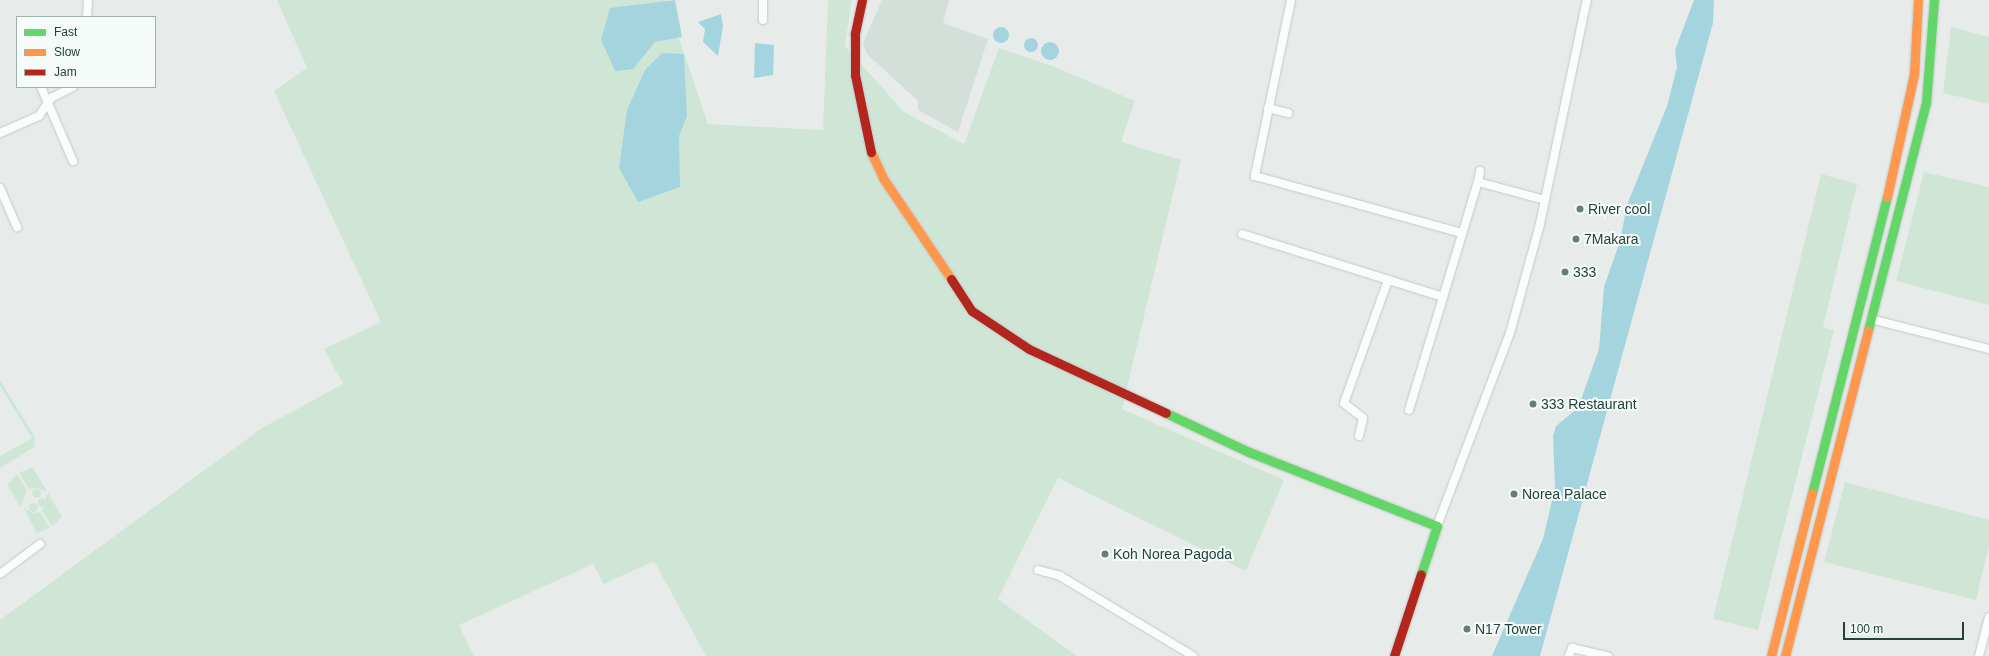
<!DOCTYPE html>
<style>
body{margin:0}
#map{position:relative;width:1989px;height:656px;overflow:hidden;background:#e7ecea;font-family:Arial,sans-serif}
div>[style]{position:absolute}
.built>*{inset:0;background:#d4dfda}
.green>*{inset:0;background:#cfe6d7}
.round{border-radius:50%}
.water>*{inset:0;background:#a4d4de}
.roads{filter:drop-shadow(0 0 1px #c4c9c7) drop-shadow(0 0 1px #c4c9c7)}
.street>*{height:8px;margin:-4px;padding:0 4px;transform-origin:4px;border-radius:4px;background:#fbfcfc}
.fast>*{height:9px;margin:-4.5px;padding:0 4.5px;transform-origin:4.5px;border-radius:4.5px;background:#63d668}
.slow>*{height:9px;margin:-4.5px;padding:0 4.5px;transform-origin:4.5px;border-radius:4.5px;background:#ff974d}
.jam>*{height:9px;margin:-4.5px;padding:0 4.5px;transform-origin:4.5px;border-radius:4.5px;background:#b3261e}
.dots>*{width:11px;height:11px;translate:-50% -50%;box-sizing:border-box;border:2px solid #f5fbf8;border-radius:50%}
span{translate:-50% -50%;white-space:nowrap;text-align:center;line-height:1.15;-webkit-text-stroke:4px #f5fbf8;paint-order:stroke}
.poi-label{font-size:14px;color:#21433b}
.left{translate:0 -50%;text-align:left}
.legend{position:absolute;left:16px;top:16px;width:140px;height:72px;box-sizing:border-box;background:#f5fbf8;border:1px solid #a0b1ac;margin:0;padding:5px 7px;list-style:none;font-size:12px;color:#21433b}
.legend li{display:flex;align-items:center;gap:8px;height:20px}
.legend b{width:20px;border:1px solid #a0b1ac}
.scale{position:absolute;left:1843px;top:622px;width:121px;height:18px;box-sizing:border-box;border:2px solid #21433b;border-top:0;padding-left:5px;font-size:12px;line-height:14px;white-space:nowrap;color:#21433b;-webkit-text-stroke:3px #f5fbf8;paint-order:stroke}
</style>
<div id="map">
<div class="built">
<i style="clip-path:polygon(882px 0,949px 0,943px 23px,988px 39px,958px 132px,918px 110px,918px 101px,866px 53px,863px 43px)"></i>
</div>
<div class="green">
<i style="clip-path:polygon(277px 0,666px 0,708px 124px,823px 130px,828px 0,852px 0,845px 46px,904px 112px,964px 144px,999px 48px,1055px 67px,1135px 101px,1121px 142px,1181px 160px,1122px 409px,1284px 480px,1246px 571px,1058px 478px,998px 599px,1077px 656px,706px 656px,654px 561px,604px 584px,593px 564px,459px 625px,474px 656px,0 656px,0 620px,262px 428px,343px 384px,324px 349px,381px 322px,274px 91px,307px 68px)"></i>
<i style="clip-path:polygon(1951px 27px,1989px 37px,1989px 104px,1943px 93px)"></i>
<i style="clip-path:polygon(1924px 172px,1989px 187px,1989px 305px,1896px 281px)"></i>
<i style="clip-path:polygon(1821px 174px,1857px 184px,1823px 327px,1834px 330px,1758px 630px,1713px 619px)"></i>
<i style="clip-path:polygon(0 380px,35px 437px,34px 447px,0 468px,0 456px,32px 438px,0 386px)"></i>
<i style="clip-path:polygon(32px 467px,47px 491px,45px 492px,39px 488px,29px 489px,19px 473px)"></i>
<i style="clip-path:polygon(17px 474px,27px 490px,21px 507px,7px 485px)"></i>
<i style="clip-path:polygon(1845px 482px,1989px 520px,1989px 546px,1976px 600px,1824px 562px)"></i>
<i class="round" style="left:31.5px;top:488.5px;width:9px;height:9px"></i>
<i style="clip-path:polygon(48px 493px,62px 517px,52px 526px,42px 511px)"></i>
<i class="round" style="left:37.5px;top:497.5px;width:9px;height:9px"></i>
<i class="round" style="left:28.5px;top:502.5px;width:9px;height:9px"></i>
<i style="clip-path:polygon(24px 508px,33px 513px,40px 512px,50px 528px,37px 533px)"></i>
</div>
<div class="water">
<i style="clip-path:polygon(675px 0,682px 37px,655px 42px,633px 69px,615px 71px,601px 40px,610px 8px)"></i>
<i style="clip-path:polygon(1694px 0,1714px 0,1713px 23px,1540px 656px,1492px 656px,1543px 539px,1555px 488px,1553px 436px,1556px 426px,1578px 408px,1599px 349px,1604px 287px,1620px 241px,1627px 205px,1667px 106px,1677px 67px,1675px 50px)"></i>
<i style="clip-path:polygon(721px 14px,723px 26px,718px 56px,703px 42px,705px 29px,698px 22px)"></i>
<i class="round" style="left:993px;top:27px;width:16px;height:16px"></i>
<i class="round" style="left:1024px;top:38px;width:14px;height:14px"></i>
<i class="round" style="left:1041px;top:42px;width:18px;height:18px"></i>
<i style="clip-path:polygon(755px 43px,774px 45px,773px 75px,754px 78px)"></i>
<i style="clip-path:polygon(662px 53px,684px 54px,687px 116px,679px 136px,680px 187px,638px 202px,619px 168px,627px 110px,645px 70px)"></i>
</div>
<div class="roads">
<div class="street">
<i style="left:1291px;top:0;width:180px;rotate:101.6deg"></i>
<i style="left:1255px;top:176px;width:215px;rotate:15.4deg"></i>
<i style="left:87px;top:17px;width:17px;rotate:-87deg"></i>
<i style="left:763px;top:20px;width:20px;rotate:-90deg"></i>
<i style="left:41px;top:87px;width:81px;rotate:66.6deg"></i>
<i style="left:1268px;top:108px;width:21px;rotate:14deg"></i>
<i style="left:0;top:133px;width:43px;rotate:-23.6deg"></i>
<i style="left:39px;top:116px;width:22px;rotate:-56deg"></i>
<i style="left:51px;top:98px;width:25px;rotate:-27deg"></i>
<i style="left:1480px;top:171px;width:11px;rotate:100deg"></i>
<i style="left:1478px;top:182px;width:69px;rotate:15deg"></i>
<i style="left:0;top:188px;width:43px;rotate:66.4deg"></i>
<i style="left:1242px;top:234px;width:211px;rotate:17.4deg"></i>
<i style="left:1871px;top:319px;width:122px;rotate:14.3deg"></i>
<i style="left:1409px;top:410px;width:238px;rotate:-73.2deg"></i>
<i style="left:1359px;top:436px;width:18px;rotate:-77deg"></i>
<i style="left:1363px;top:418px;width:24px;rotate:-142deg"></i>
<i style="left:1344px;top:403px;width:131px;rotate:-70.3deg"></i>
<i style="left:1437px;top:526px;width:206px;rotate:-69.3deg"></i>
<i style="left:1510px;top:333px;width:113px;rotate:-74.6deg"></i>
<i style="left:1540px;top:224px;width:229px;rotate:-78.2deg"></i>
<i style="left:1038px;top:570px;width:23px;rotate:15deg"></i>
<i style="left:1060px;top:576px;width:155px;rotate:31deg"></i>
<i style="left:0;top:574px;width:50px;rotate:-36.9deg"></i>
<i style="left:1569px;top:656px;width:9px;rotate:-69deg"></i>
<i style="left:1572px;top:648px;width:37px;rotate:13deg"></i>
<i style="left:1979px;top:656px;width:40px;rotate:-75.6deg"></i>
</div>
<div class="fast">
<i style="left:1868px;top:330px;width:234px;rotate:-75.7deg"></i>
<i style="left:1926px;top:103px;width:103px;rotate:-85.6deg"></i>
<i style="left:1166px;top:413px;width:92px;rotate:25.2deg"></i>
<i style="left:1249px;top:452px;width:202px;rotate:21.5deg"></i>
<i style="left:1437px;top:526px;width:51px;rotate:108.4deg"></i>
<i style="left:1812px;top:493px;width:305px;rotate:-75.8deg"></i>
</div>
<div class="slow">
<i style="left:871px;top:152px;width:29px;rotate:65deg"></i>
<i style="left:883px;top:178px;width:122px;rotate:56deg"></i>
<i style="left:1887px;top:197px;width:126px;rotate:-77.6deg"></i>
<i style="left:1914px;top:74px;width:74px;rotate:-86.9deg"></i>
<i style="left:1771px;top:656px;width:168px;rotate:-75.9deg"></i>
<i style="left:1785px;top:656px;width:336px;rotate:-75.7deg"></i>
</div>
<div class="jam">
<i style="left:862px;top:0;width:35px;rotate:102deg"></i>
<i style="left:855px;top:34px;width:41px;rotate:90deg"></i>
<i style="left:855px;top:75px;width:79px;rotate:78.3deg"></i>
<i style="left:951px;top:279px;width:38px;rotate:57deg"></i>
<i style="left:972px;top:311px;width:69px;rotate:33.7deg"></i>
<i style="left:1029px;top:349px;width:151px;rotate:25deg"></i>
<i style="left:1394px;top:656px;width:86px;rotate:-71.8deg"></i>
</div>
</div>
<div class="dots">
<i style="left:1580px;top:209px;background:#667e78"></i>
<i style="left:1576px;top:239px;background:#667e78"></i>
<i style="left:1565px;top:272px;background:#667e78"></i>
<i style="left:1533px;top:404px;background:#667e78"></i>
<i style="left:1514px;top:494px;background:#667e78"></i>
<i style="left:1105px;top:554px;background:#667e78"></i>
<i style="left:1467px;top:629px;background:#667e78"></i>
</div>
<div class="poi-label">
<span class="left" style="left:1588px;top:209px">River cool</span>
<span class="left" style="left:1584px;top:239px">7Makara</span>
<span class="left" style="left:1573px;top:272px">333</span>
<span class="left" style="left:1541px;top:404px">333 Restaurant</span>
<span class="left" style="left:1522px;top:494px">Norea Palace</span>
<span class="left" style="left:1113px;top:554px">Koh Norea Pagoda</span>
<span class="left" style="left:1475px;top:629px">N17 Tower</span>
</div>
<ul class="legend">
<li><b style="height:5px;background:#63d668"></b>Fast</li>
<li><b style="height:5px;background:#ff974d"></b>Slow</li>
<li><b style="height:5px;background:#b3261e"></b>Jam</li>
</ul>
<div class="scale">100 m</div>
</div>
